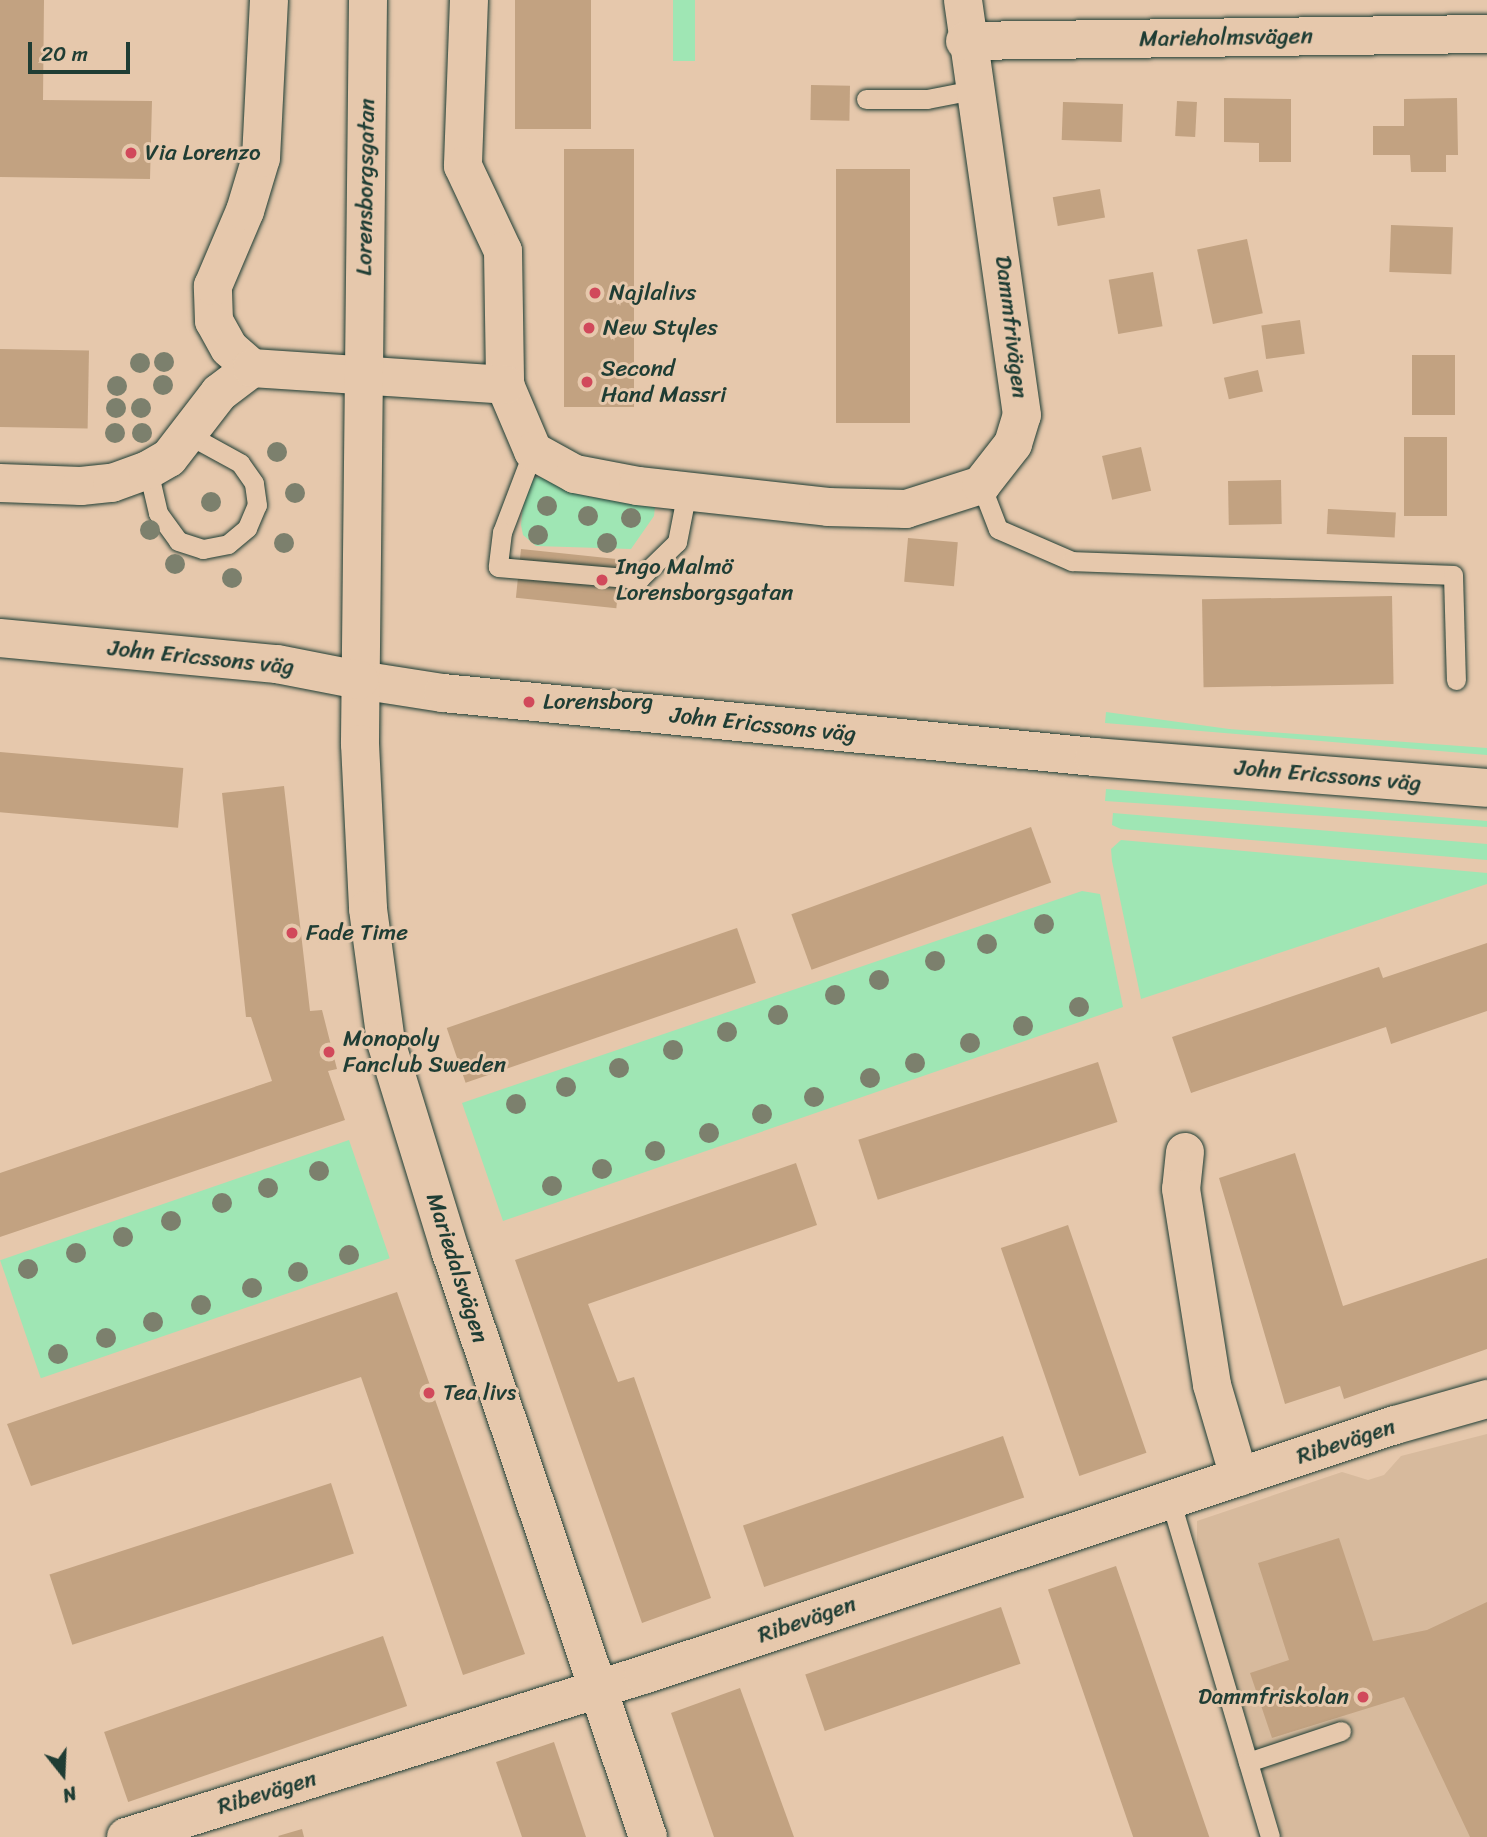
<!DOCTYPE html>
<meta charset="utf-8">
<style>
body{margin:0}
#map{position:relative;width:1487px;height:1837px;overflow:hidden;background:#e6c8ac;font-family:Sriracha,sans-serif}
div>[style]{position:absolute}
.built>*{inset:0;background:#d7ba9d}
.green>*{inset:0;background:#9fe6b4;transform-origin:0 0}
.building>*{inset:0;background:#c2a281;transform-origin:0 0}
.roads{filter:drop-shadow(0 0 2px #1f3d34) drop-shadow(0 0 2px #1f3d34)}
.service>*{height:19px;margin:-9.5px;padding:0 9.5px;transform-origin:9.5px;border-radius:9.5px;background:#e6c8ac}
.minor>*{height:38px;margin:-19px;padding:0 19px;transform-origin:19px;border-radius:19px;background:#e6c8ac}
.tertiary>*{height:38px;margin:-19px;padding:0 19px;transform-origin:19px;border-radius:19px;background:#e6c8ac}
.secondary>*{height:38px;margin:-19px;padding:0 19px;transform-origin:19px;border-radius:19px;background:#e6c8ac}
.trees>*{width:20px;height:20px;margin:-10px;border-radius:50%;background:#7c806d}
.dots>*{width:19px;height:19px;translate:-50% -50%;box-sizing:border-box;border:4px solid #e6c8ac;border-radius:50%}
span{translate:-50% -50%;white-space:nowrap;text-align:center;line-height:1.15;-webkit-text-stroke:6px #e6c8ac;paint-order:stroke}
.street-label{font-size:23px;color:#1f3d34}
.poi-label{font-size:23px;color:#1f3d34}
.left{translate:0 -50%;text-align:left}
.right{translate:-100% -50%;text-align:right}
.north{position:absolute;left:28px;top:1739px;width:70px;height:70px;-webkit-text-stroke:5px #e6c8ac;paint-order:stroke;rotate:162deg;font-size:19px;font-weight:700;line-height:28px;text-align:center;color:#1f3d34}
.north::after{content:'';display:block;margin:auto;width:24px;height:32px;background:#1f3d34;clip-path:polygon(50% 0,100% 100%,50% 72%,0 100%)}
.scale{position:absolute;left:28px;top:42px;width:102px;height:32px;box-sizing:border-box;border:4px solid #1f3d34;border-top:0;padding-left:9px;font-size:21px;line-height:24px;white-space:nowrap;color:#1f3d34;-webkit-text-stroke:5px #e6c8ac;paint-order:stroke}
</style>
<div id="map">
<div class="built">
<i style="clip-path:polygon(1487px 1434px,1487px 1837px,1282px 1837px,1197px 1557px,1197px 1521px,1342px 1472px,1368px 1480px,1384px 1475px,1401px 1456px)"></i>
</div>
<div class="green">
<i style="left:673px;top:0;width:22px;height:61px"></i>
<i style="clip-path:polygon(542px 477px,585px 496px,655px 507px,654px 516px,631px 549px,536px 546px,523px 535px,521px 525px,525px 486px,532px 478px)"></i>
<i style="clip-path:polygon(1106px 712px,1229px 729px,1487px 748px,1487px 755px,1105px 723px)"></i>
<i style="clip-path:polygon(1106px 789px,1487px 821px,1487px 827px,1105px 801px)"></i>
<i style="clip-path:polygon(1113px 813px,1487px 844px,1487px 860px,1121px 829px,1112px 825px)"></i>
<i style="clip-path:polygon(1121px 840px,1487px 873px,1487px 884px,1141px 999px,1112px 861px,1111px 849px)"></i>
<i style="clip-path:polygon(1082px 891px,1100px 894px,1123px 1007px,503px 1221px,462px 1103px)"></i>
<i style="left:349px;top:1140px;width:125px;height:369px;rotate:71deg"></i>
</div>
<div class="building">
<i style="clip-path:polygon(0 0,44px 0,43px 100px,152px 101px,150px 179px,0 177px)"></i>
<i style="left:515px;top:0;width:76px;height:129px"></i>
<i style="left:811px;top:85px;width:39px;height:35px;rotate:1deg"></i>
<i style="clip-path:polygon(1224px 98px,1291px 99px,1291px 162px,1259px 162px,1259px 143px,1224px 142px)"></i>
<i style="clip-path:polygon(1457px 98px,1458px 155px,1446px 155px,1446px 172px,1411px 172px,1410px 155px,1373px 155px,1373px 126px,1404px 126px,1404px 99px)"></i>
<i style="left:1177px;top:101px;width:20px;height:35px;rotate:3deg"></i>
<i style="left:1063px;top:102px;width:60px;height:38px;rotate:2deg"></i>
<i style="left:564px;top:149px;width:70px;height:258px"></i>
<i style="left:836px;top:169px;width:74px;height:254px"></i>
<i style="left:1100px;top:189px;width:29px;height:48px;rotate:80deg"></i>
<i style="left:1391px;top:225px;width:62px;height:47px;rotate:2deg"></i>
<i style="left:1247px;top:239px;width:76px;height:51px;rotate:78deg"></i>
<i style="left:1153px;top:272px;width:55px;height:45px;rotate:80deg"></i>
<i style="left:1300px;top:320px;width:34px;height:39px;rotate:82deg"></i>
<i style="left:0;top:349px;width:89px;height:78px;rotate:1deg"></i>
<i style="left:1412px;top:355px;width:43px;height:60px"></i>
<i style="left:1258px;top:370px;width:22px;height:35px;rotate:77deg"></i>
<i style="left:1404px;top:437px;width:43px;height:79px"></i>
<i style="left:1141px;top:447px;width:45px;height:40px;rotate:77deg"></i>
<i style="left:1281px;top:480px;width:44px;height:53px;rotate:89deg"></i>
<i style="left:1328px;top:509px;width:68px;height:25px;rotate:3deg"></i>
<i style="left:908px;top:538px;width:50px;height:44px;rotate:5deg"></i>
<i style="left:521px;top:549px;width:101px;height:49px;rotate:6deg"></i>
<i style="left:1392px;top:596px;width:88px;height:190px;rotate:89deg"></i>
<i style="left:0;top:752px;width:184px;height:60px;rotate:5deg"></i>
<i style="clip-path:polygon(284px 786px,310px 1011px,322px 1010px,337px 1069px,328px 1071px,345px 1120px,0 1237px,0 1173px,272px 1081px,251px 1017px,246px 1017px,222px 793px)"></i>
<i style="left:1031px;top:827px;width:59px;height:255px;rotate:70deg"></i>
<i style="left:737px;top:928px;width:58px;height:307px;rotate:71deg"></i>
<i style="clip-path:polygon(1487px 943px,1487px 1011px,1391px 1044px,1386px 1027px,1191px 1093px,1172px 1037px,1379px 967px,1383px 978px)"></i>
<i style="left:1098px;top:1062px;width:63px;height:252px;rotate:72deg"></i>
<i style="clip-path:polygon(1295px 1153px,1343px 1306px,1487px 1258px,1487px 1349px,1344px 1399px,1340px 1386px,1285px 1404px,1219px 1178px)"></i>
<i style="clip-path:polygon(796px 1163px,817px 1225px,588px 1304px,618px 1382px,634px 1377px,711px 1598px,642px 1623px,515px 1260px)"></i>
<i style="left:1068px;top:1225px;width:241px;height:71px;rotate:71deg"></i>
<i style="clip-path:polygon(397px 1292px,525px 1654px,463px 1675px,361px 1377px,31px 1486px,7px 1424px)"></i>
<i style="left:1003px;top:1436px;width:65px;height:275px;rotate:71deg"></i>
<i style="left:331px;top:1483px;width:74px;height:296px;rotate:72deg"></i>
<i style="clip-path:polygon(1339px 1538px,1373px 1641px,1427px 1630px,1487px 1602px,1487px 1837px,1470px 1837px,1404px 1697px,1272px 1738px,1250px 1673px,1289px 1660px,1258px 1563px)"></i>
<i style="left:1116px;top:1566px;width:287px;height:72px;rotate:71deg"></i>
<i style="left:1001px;top:1607px;width:60px;height:207px;rotate:71deg"></i>
<i style="left:383px;top:1636px;width:74px;height:295px;rotate:71deg"></i>
<i style="clip-path:polygon(740px 1688px,794px 1837px,714px 1837px,671px 1713px)"></i>
<i style="clip-path:polygon(554px 1742px,586px 1837px,522px 1837px,496px 1762px)"></i>
<i style="clip-path:polygon(302px 1829px,304px 1837px,279px 1837px,278px 1836px)"></i>
</div>
<div class="roads">
<div class="service">
<i style="left:866px;top:99px;width:61px"></i>
<i style="left:927px;top:99px;width:47px;rotate:-11.1deg"></i>
<i style="left:533px;top:451px;width:87px;rotate:110.9deg"></i>
<i style="left:502px;top:532px;width:35px;rotate:97deg"></i>
<i style="left:498px;top:567px;width:142px;rotate:4.9deg"></i>
<i style="left:639px;top:579px;width:53px;rotate:-44.2deg"></i>
<i style="left:677px;top:542px;width:52px;rotate:-78.9deg"></i>
<i style="left:148px;top:470px;width:44px;rotate:76.9deg"></i>
<i style="left:158px;top:513px;width:34px;rotate:54deg"></i>
<i style="left:178px;top:541px;width:26px;rotate:18deg"></i>
<i style="left:203px;top:549px;width:25px;rotate:-11deg"></i>
<i style="left:228px;top:544px;width:25px;rotate:-40deg"></i>
<i style="left:247px;top:528px;width:25px;rotate:-67deg"></i>
<i style="left:257px;top:505px;width:22px;rotate:-98deg"></i>
<i style="left:254px;top:483px;width:24px;rotate:-125deg"></i>
<i style="left:240px;top:463px;width:58px;rotate:-151.2deg"></i>
<i style="left:981px;top:485px;width:47px;rotate:68.9deg"></i>
<i style="left:998px;top:529px;width:81px;rotate:23.4deg"></i>
<i style="left:1072px;top:561px;width:381px;rotate:2.1deg"></i>
<i style="left:1453px;top:575px;width:105px;rotate:88.4deg"></i>
<i style="left:1170px;top:1499px;width:352px;rotate:73.5deg"></i>
<i style="left:1248px;top:1762px;width:98px;rotate:-18.4deg"></i>
</div>
<div class="minor">
<i style="left:469px;top:0;width:166px;rotate:92.1deg"></i>
<i style="left:463px;top:166px;width:94px;rotate:64.8deg"></i>
<i style="left:503px;top:251px;width:134px;rotate:89.1deg"></i>
<i style="left:505px;top:385px;width:72px;rotate:67deg"></i>
<i style="left:533px;top:451px;width:48px;rotate:28.7deg"></i>
<i style="left:575px;top:474px;width:64px;rotate:10.8deg"></i>
<i style="left:638px;top:486px;width:191px;rotate:6.3deg"></i>
<i style="left:828px;top:507px;width:78px;rotate:1.5deg"></i>
<i style="left:906px;top:509px;width:79px;rotate:-17.7deg"></i>
<i style="left:981px;top:485px;width:52px;rotate:-52deg"></i>
<i style="left:1013px;top:444px;width:30px;rotate:-73deg"></i>
<i style="left:1022px;top:415px;width:419px;rotate:-98.1deg"></i>
<i style="left:965px;top:41px;width:522px;rotate:-0.77deg"></i>
<i style="left:252px;top:368px;width:30px;rotate:-139deg"></i>
<i style="left:229px;top:348px;width:31px;rotate:-119deg"></i>
<i style="left:214px;top:321px;width:35px;rotate:-92deg"></i>
<i style="left:213px;top:286px;width:82px;rotate:-66.9deg"></i>
<i style="left:245px;top:211px;width:55px;rotate:-73.2deg"></i>
<i style="left:261px;top:158px;width:158px;rotate:-87.1deg"></i>
<i style="left:0;top:483px;width:81px;rotate:2.1deg"></i>
<i style="left:81px;top:486px;width:31px;rotate:-6deg"></i>
<i style="left:112px;top:483px;width:38px;rotate:-20deg"></i>
<i style="left:148px;top:470px;width:24px;rotate:-30deg"></i>
<i style="left:169px;top:458px;width:82px;rotate:-52.4deg"></i>
<i style="left:219px;top:393px;width:41px;rotate:-37.1deg"></i>
<i style="left:252px;top:368px;width:254px;rotate:3.8deg"></i>
<i style="left:1185px;top:1152px;width:37px;rotate:96deg"></i>
<i style="left:1181px;top:1189px;width:198px;rotate:81deg"></i>
<i style="left:1212px;top:1385px;width:96px;rotate:73.6deg"></i>
<i style="left:126px;top:1837px;width:542px;rotate:-17.4deg"></i>
<i style="left:643px;top:1675px;width:792px;rotate:-18.39deg"></i>
<i style="left:1395px;top:1425px;width:96px;rotate:-15.8deg"></i>
</div>
<div class="tertiary">
<i style="left:359px;top:680px;width:85px;rotate:8.8deg"></i>
<i style="left:443px;top:693px;width:654px;rotate:5.61deg"></i>
<i style="left:1094px;top:757px;width:394px;rotate:4.5deg"></i>
</div>
<div class="secondary">
<i style="left:368px;top:0;width:744px;rotate:90.62deg"></i>
<i style="left:360px;top:744px;width:165px;rotate:87.2deg"></i>
<i style="left:368px;top:909px;width:134px;rotate:82.3deg"></i>
<i style="left:386px;top:1042px;width:218px;rotate:72.9deg"></i>
<i style="left:450px;top:1250px;width:619px;rotate:71.36deg"></i>
<i style="left:0;top:638px;width:278px;rotate:5.4deg"></i>
<i style="left:277px;top:664px;width:84px;rotate:11deg"></i>
</div>
</div>
<div class="trees">
<i style="left:164px;top:362px"></i>
<i style="left:140px;top:363px"></i>
<i style="left:163px;top:385px"></i>
<i style="left:117px;top:386px"></i>
<i style="left:116px;top:408px"></i>
<i style="left:141px;top:408px"></i>
<i style="left:115px;top:433px"></i>
<i style="left:142px;top:433px"></i>
<i style="left:277px;top:452px"></i>
<i style="left:295px;top:493px"></i>
<i style="left:211px;top:502px"></i>
<i style="left:547px;top:506px"></i>
<i style="left:588px;top:516px"></i>
<i style="left:631px;top:518px"></i>
<i style="left:150px;top:530px"></i>
<i style="left:538px;top:535px"></i>
<i style="left:284px;top:543px"></i>
<i style="left:607px;top:543px"></i>
<i style="left:175px;top:564px"></i>
<i style="left:232px;top:578px"></i>
<i style="left:1044px;top:924px"></i>
<i style="left:987px;top:944px"></i>
<i style="left:935px;top:961px"></i>
<i style="left:879px;top:980px"></i>
<i style="left:835px;top:995px"></i>
<i style="left:1079px;top:1007px"></i>
<i style="left:778px;top:1015px"></i>
<i style="left:1023px;top:1026px"></i>
<i style="left:727px;top:1032px"></i>
<i style="left:970px;top:1043px"></i>
<i style="left:673px;top:1050px"></i>
<i style="left:915px;top:1063px"></i>
<i style="left:619px;top:1068px"></i>
<i style="left:870px;top:1078px"></i>
<i style="left:566px;top:1087px"></i>
<i style="left:814px;top:1097px"></i>
<i style="left:516px;top:1104px"></i>
<i style="left:762px;top:1114px"></i>
<i style="left:709px;top:1133px"></i>
<i style="left:655px;top:1151px"></i>
<i style="left:602px;top:1169px"></i>
<i style="left:319px;top:1171px"></i>
<i style="left:552px;top:1186px"></i>
<i style="left:268px;top:1188px"></i>
<i style="left:222px;top:1203px"></i>
<i style="left:171px;top:1221px"></i>
<i style="left:123px;top:1237px"></i>
<i style="left:76px;top:1253px"></i>
<i style="left:349px;top:1255px"></i>
<i style="left:28px;top:1269px"></i>
<i style="left:298px;top:1272px"></i>
<i style="left:252px;top:1288px"></i>
<i style="left:201px;top:1305px"></i>
<i style="left:153px;top:1322px"></i>
<i style="left:106px;top:1338px"></i>
<i style="left:58px;top:1354px"></i>
</div>
<div class="dots">
<i style="left:131px;top:153px;background:#d1495b"></i>
<i style="left:595px;top:293px;background:#d1495b"></i>
<i style="left:589px;top:328px;background:#d1495b"></i>
<i style="left:587px;top:382px;background:#d1495b"></i>
<i style="left:602px;top:580px;background:#d1495b"></i>
<i style="left:529px;top:702px;background:#d1495b"></i>
<i style="left:292px;top:933px;background:#d1495b"></i>
<i style="left:329px;top:1052px;background:#d1495b"></i>
<i style="left:429px;top:1393px;background:#d1495b"></i>
<i style="left:1363px;top:1697px;background:#d1495b"></i>
</div>
<div class="street-label">
<span style="left:1226px;top:38px;rotate:-1deg">Marieholmsvägen</span>
<span style="left:366px;top:187px;rotate:-89deg">Lorensborgsgatan</span>
<span style="left:1011px;top:327px;rotate:83deg">Dammfrivägen</span>
<span style="left:201px;top:658px;rotate:6deg">John Ericssons väg</span>
<span style="left:763px;top:725px;rotate:6deg">John Ericssons väg</span>
<span style="left:1328px;top:776px;rotate:5deg">John Ericssons väg</span>
<span style="left:457px;top:1268px;rotate:72deg">Mariedalsvägen</span>
<span style="left:1346px;top:1442px;rotate:-18deg">Ribevägen</span>
<span style="left:807px;top:1620px;rotate:-19deg">Ribevägen</span>
<span style="left:267px;top:1793px;rotate:-17deg">Ribevägen</span>
</div>
<div class="poi-label">
<span class="left" style="left:145px;top:153px">Via Lorenzo</span>
<span class="left" style="left:609px;top:293px">Najlalivs</span>
<span class="left" style="left:603px;top:328px">New Styles</span>
<span class="left" style="left:601px;top:382px">Second<br>Hand Massri</span>
<span class="left" style="left:616px;top:580px">Ingo Malmö<br>Lorensborgsgatan</span>
<span class="left" style="left:543px;top:702px">Lorensborg</span>
<span class="left" style="left:306px;top:933px">Fade Time</span>
<span class="left" style="left:343px;top:1052px">Monopoly<br>Fanclub Sweden</span>
<span class="left" style="left:443px;top:1393px">Tea livs</span>
<span class="right" style="left:1349px;top:1697px">Dammfriskolan</span>
</div>
<div class="north">N</div>
<div class="scale">20 m</div>
</div>
